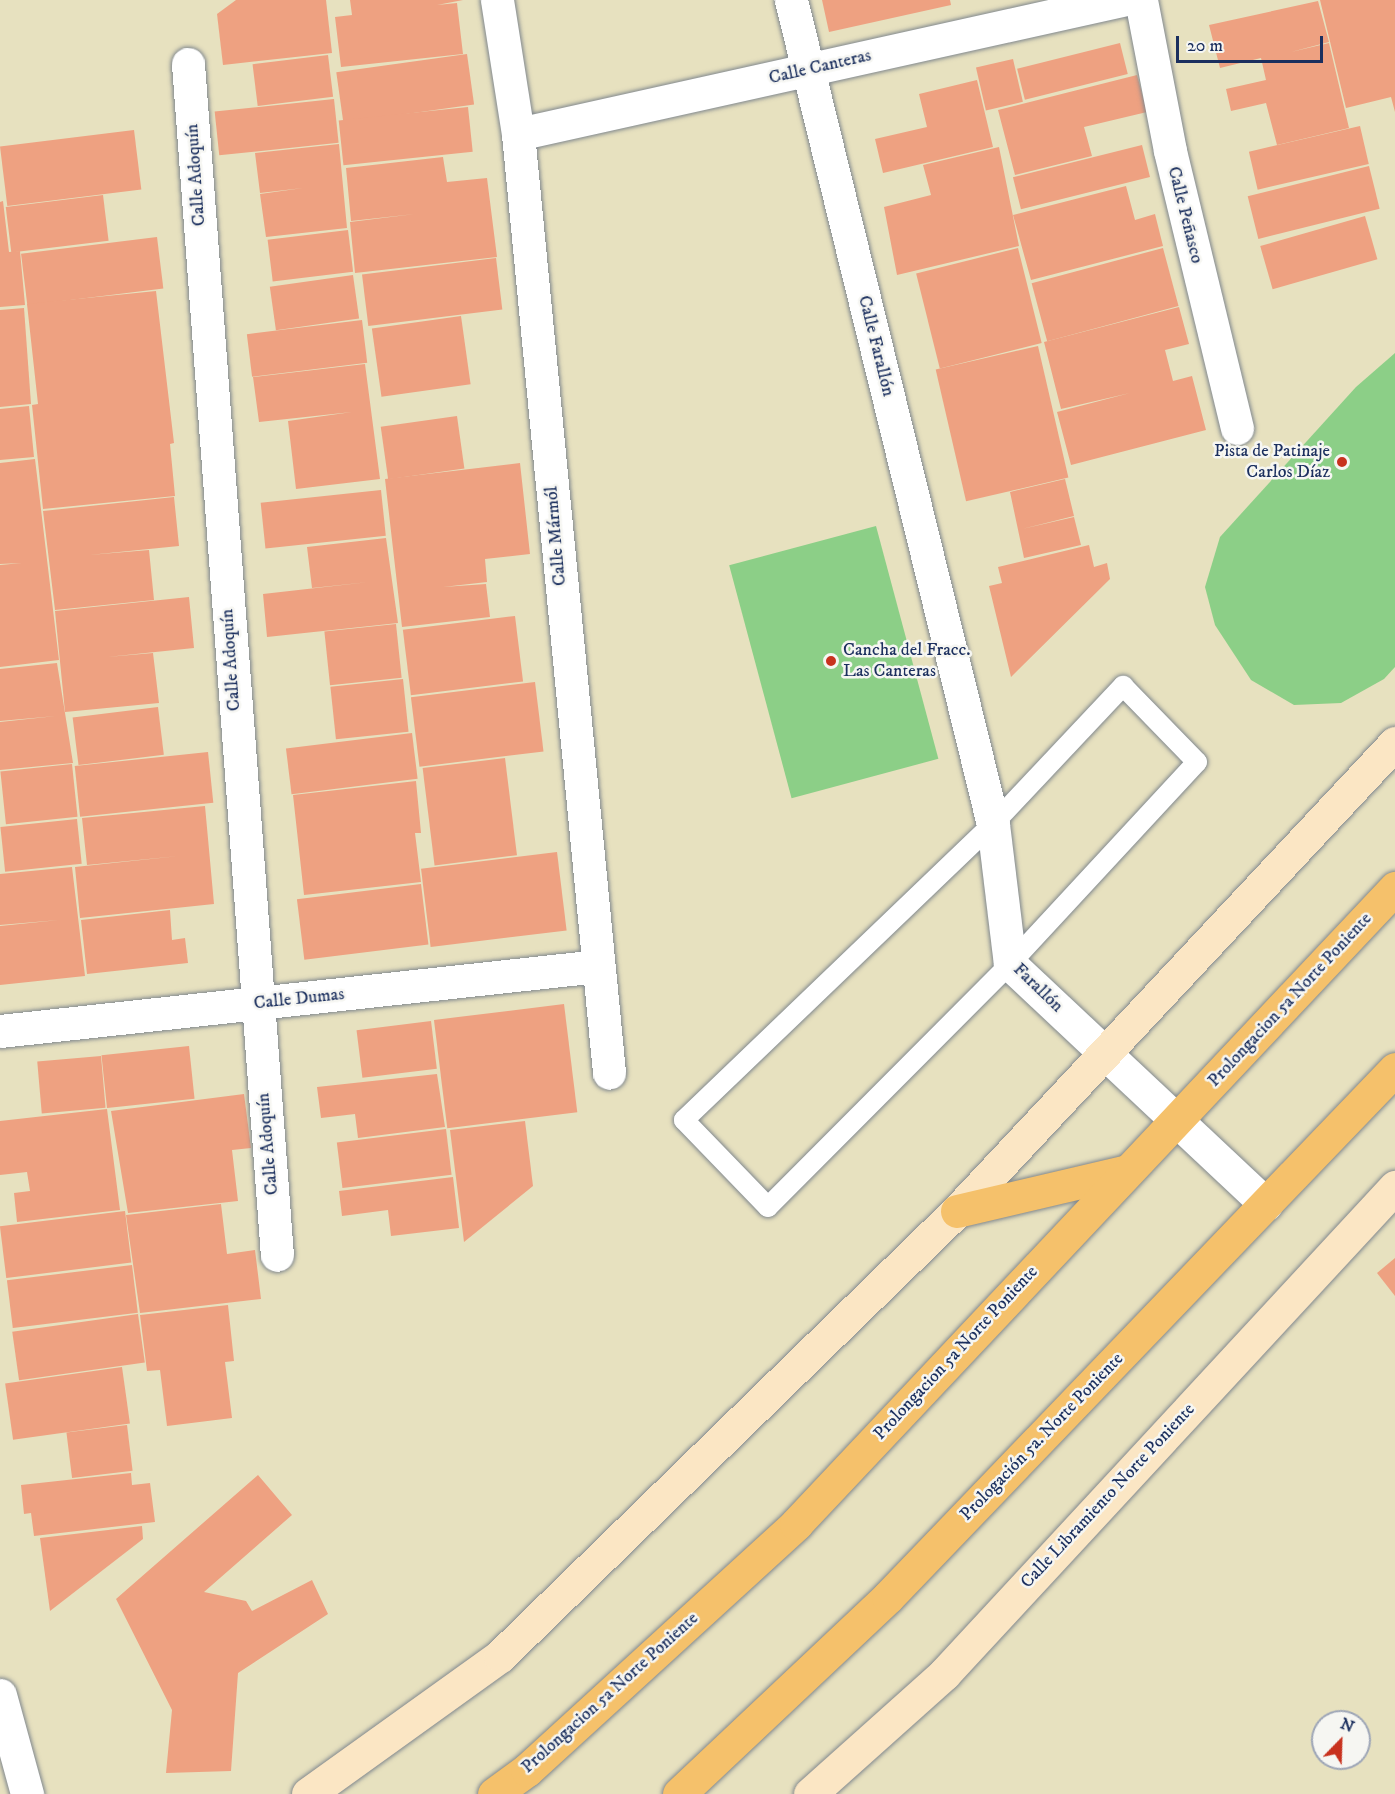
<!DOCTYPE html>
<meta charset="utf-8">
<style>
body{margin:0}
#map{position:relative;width:1395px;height:1794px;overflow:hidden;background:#e7e1bf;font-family:"IM FELL DW Pica",serif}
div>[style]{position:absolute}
.green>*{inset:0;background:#8ccf87;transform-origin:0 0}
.building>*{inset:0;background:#eea181;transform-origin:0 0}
.roads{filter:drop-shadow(0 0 2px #81888e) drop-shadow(0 0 2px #81888e)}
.lane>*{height:20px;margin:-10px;padding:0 10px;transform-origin:10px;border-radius:10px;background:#fff}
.street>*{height:33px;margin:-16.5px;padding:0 16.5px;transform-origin:16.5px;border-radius:16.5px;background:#fff}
.secondary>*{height:33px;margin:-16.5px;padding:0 16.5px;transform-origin:16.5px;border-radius:16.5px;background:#fbe6c4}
.primary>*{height:33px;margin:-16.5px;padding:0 16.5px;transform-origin:16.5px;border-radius:16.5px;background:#f5c16b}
.dots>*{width:16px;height:16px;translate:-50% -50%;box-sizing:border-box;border:3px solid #f6f6f2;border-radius:50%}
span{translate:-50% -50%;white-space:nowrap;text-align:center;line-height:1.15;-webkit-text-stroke:5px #f6f6f2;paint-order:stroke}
.street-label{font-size:18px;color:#1b2f5e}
.poi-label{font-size:18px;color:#1b2f5e}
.right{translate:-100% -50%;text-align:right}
.left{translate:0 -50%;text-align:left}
.north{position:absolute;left:1311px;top:1710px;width:60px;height:60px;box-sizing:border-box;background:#f6f6f2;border:2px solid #9ea6b7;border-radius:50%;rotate:23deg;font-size:16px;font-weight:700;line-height:24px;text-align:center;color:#1b2f5e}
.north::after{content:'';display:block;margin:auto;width:21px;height:27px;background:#c8321e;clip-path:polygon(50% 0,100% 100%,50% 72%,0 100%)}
.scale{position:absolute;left:1176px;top:36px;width:147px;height:27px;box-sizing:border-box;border:3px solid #1b2f5e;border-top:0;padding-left:8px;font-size:18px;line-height:21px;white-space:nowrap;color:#1b2f5e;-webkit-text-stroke:4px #f6f6f2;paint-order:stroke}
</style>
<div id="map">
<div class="green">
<i style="clip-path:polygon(1395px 353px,1395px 667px,1384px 679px,1341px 703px,1294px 705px,1251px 680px,1215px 625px,1205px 587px,1220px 537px,1356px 387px)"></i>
<i style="left:876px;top:526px;width:241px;height:152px;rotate:75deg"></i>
</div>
<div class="building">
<i style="clip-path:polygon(236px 0,326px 0,332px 53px,223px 65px,217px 14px)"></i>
<i style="clip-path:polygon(350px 0,463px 0,437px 5px,457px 3px,463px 54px,341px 67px,335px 17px,352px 15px)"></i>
<i style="clip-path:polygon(822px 0,950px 0,951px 5px,829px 32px)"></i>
<i style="clip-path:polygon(1320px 0,1395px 0,1395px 112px,1391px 97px,1346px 108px)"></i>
<i style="clip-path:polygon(1318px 1px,1329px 42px,1291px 52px,1329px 43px,1349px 128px,1277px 145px,1266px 103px,1231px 111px,1226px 89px,1266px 80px,1261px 58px,1220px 68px,1209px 25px)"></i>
<i style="left:1120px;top:43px;width:32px;height:106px;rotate:76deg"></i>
<i style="left:467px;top:54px;width:51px;height:132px;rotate:82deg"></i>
<i style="left:328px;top:55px;width:42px;height:76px;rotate:83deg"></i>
<i style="left:1013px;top:59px;width:44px;height:38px;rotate:77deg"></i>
<i style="clip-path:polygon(1137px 75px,1147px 112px,1084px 127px,1092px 156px,1015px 175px,998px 110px)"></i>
<i style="clip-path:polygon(977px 80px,993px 147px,883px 173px,875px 139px,927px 127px,919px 94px)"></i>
<i style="left:334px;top:99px;width:44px;height:120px;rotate:84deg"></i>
<i style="left:468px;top:107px;width:45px;height:130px;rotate:84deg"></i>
<i style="left:1360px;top:126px;width:39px;height:114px;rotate:77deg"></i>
<i style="left:134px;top:130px;width:60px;height:135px;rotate:83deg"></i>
<i style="clip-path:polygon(339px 144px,347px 228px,266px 237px,260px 194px,303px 188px,260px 193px,255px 153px)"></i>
<i style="left:1142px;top:145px;width:33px;height:133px;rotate:76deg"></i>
<i style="clip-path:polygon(999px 147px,1019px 246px,897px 275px,884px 207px,931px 195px,923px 165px)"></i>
<i style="clip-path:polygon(443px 157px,447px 182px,487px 178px,497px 257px,355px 273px,350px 222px,415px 214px,351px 221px,346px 168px)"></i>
<i style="left:1369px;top:166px;width:44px;height:125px;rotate:76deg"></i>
<i style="clip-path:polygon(1126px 186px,1135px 220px,1155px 214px,1163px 246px,1031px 280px,1013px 215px)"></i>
<i style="left:103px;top:195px;width:46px;height:98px;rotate:83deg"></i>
<i style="clip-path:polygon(3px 201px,9px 252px,20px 251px,25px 305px,0 307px,0 202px)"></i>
<i style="left:1365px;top:216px;width:45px;height:109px;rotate:74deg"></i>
<i style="left:348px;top:230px;width:42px;height:81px;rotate:83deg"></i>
<i style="left:157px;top:237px;width:52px;height:137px;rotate:83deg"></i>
<i style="left:1018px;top:248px;width:98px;height:105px;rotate:76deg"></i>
<i style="left:1163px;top:248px;width:60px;height:136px;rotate:75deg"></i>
<i style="left:496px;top:258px;width:52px;height:135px;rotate:83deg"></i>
<i style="left:353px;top:275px;width:44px;height:84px;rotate:82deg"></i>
<i style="clip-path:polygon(156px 291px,174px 443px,170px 444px,175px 496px,43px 509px,32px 405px,38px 404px,27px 304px)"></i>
<i style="clip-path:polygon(1179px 307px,1189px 344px,1165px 350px,1173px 381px,1192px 376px,1206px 430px,1071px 465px,1057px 412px,1130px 393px,1061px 409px,1044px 342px)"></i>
<i style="clip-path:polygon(24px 308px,31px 404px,0 407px,0 310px)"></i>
<i style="left:461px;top:316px;width:69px;height:90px;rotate:82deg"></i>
<i style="left:362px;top:320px;width:43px;height:116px;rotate:83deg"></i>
<i style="left:1038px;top:346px;width:135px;height:105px;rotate:77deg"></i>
<i style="clip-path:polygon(365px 364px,380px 479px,296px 489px,288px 421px,352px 412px,259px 422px,253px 377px)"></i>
<i style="clip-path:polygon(29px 406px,34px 457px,0 460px,0 409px)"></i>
<i style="left:457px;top:416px;width:53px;height:77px;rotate:82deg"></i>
<i style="clip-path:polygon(35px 459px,59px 660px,0 667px,0 565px,22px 563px,0 564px,0 514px,17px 513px,0 514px,0 463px)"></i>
<i style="clip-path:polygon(520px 463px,530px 554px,485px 559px,487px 582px,443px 587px,486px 584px,490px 617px,402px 627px,385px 479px)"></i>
<i style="clip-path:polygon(1065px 479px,1074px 516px,1022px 529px,1074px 517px,1081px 545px,1024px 558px,1010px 492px)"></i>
<i style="left:381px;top:490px;width:46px;height:121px;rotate:84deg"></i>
<i style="clip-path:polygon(174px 497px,179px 546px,89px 555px,149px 550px,154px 600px,55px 610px,43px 511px)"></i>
<i style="clip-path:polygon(386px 538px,398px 623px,267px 637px,263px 594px,369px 582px,312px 588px,307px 547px)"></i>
<i style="clip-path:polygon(1089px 545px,1094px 567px,1107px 563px,1110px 579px,1011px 677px,989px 586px,1002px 583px,998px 567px)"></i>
<i style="clip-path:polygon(189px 597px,194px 648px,107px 657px,153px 653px,159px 703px,65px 712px,55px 611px)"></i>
<i style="left:515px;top:616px;width:66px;height:113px;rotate:83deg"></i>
<i style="left:396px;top:624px;width:54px;height:72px;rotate:84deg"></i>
<i style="clip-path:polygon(57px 663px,73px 763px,0 770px,0 722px,56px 716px,0 721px,0 669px)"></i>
<i style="left:403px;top:679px;width:53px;height:73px;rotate:84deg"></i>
<i style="left:535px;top:682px;width:70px;height:125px;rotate:83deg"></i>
<i style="left:158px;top:707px;width:48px;height:86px;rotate:83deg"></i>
<i style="left:412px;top:733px;width:46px;height:127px;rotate:83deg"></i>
<i style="left:208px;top:752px;width:51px;height:134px;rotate:84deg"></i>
<i style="left:505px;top:758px;width:98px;height:83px;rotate:83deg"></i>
<i style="left:72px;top:764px;width:53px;height:72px;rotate:84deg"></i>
<i style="clip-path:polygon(416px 781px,421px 833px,415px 833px,421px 882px,304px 895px,293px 795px)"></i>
<i style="clip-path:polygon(205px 806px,214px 904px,80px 918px,75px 867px,179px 856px,87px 865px,82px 818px)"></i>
<i style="left:77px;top:819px;width:45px;height:77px;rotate:84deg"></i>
<i style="left:557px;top:852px;width:79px;height:137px;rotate:83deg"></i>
<i style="clip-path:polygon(72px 867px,85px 976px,0 985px,0 926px,59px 920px,0 925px,0 874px)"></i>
<i style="left:421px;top:884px;width:61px;height:125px;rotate:83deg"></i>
<i style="clip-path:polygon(170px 910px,172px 940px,185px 938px,188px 963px,87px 974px,81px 920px)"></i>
<i style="left:564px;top:1004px;width:109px;height:131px;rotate:83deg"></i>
<i style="left:431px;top:1021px;width:48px;height:75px;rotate:83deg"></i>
<i style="left:189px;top:1046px;width:53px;height:88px;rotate:84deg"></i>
<i style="left:101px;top:1056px;width:52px;height:64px;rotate:85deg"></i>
<i style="clip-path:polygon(437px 1074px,445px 1127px,358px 1138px,355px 1114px,321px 1118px,317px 1087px)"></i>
<i style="clip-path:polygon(244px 1094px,251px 1148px,232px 1150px,238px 1201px,128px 1213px,111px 1111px)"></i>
<i style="clip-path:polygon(107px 1109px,120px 1210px,17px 1222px,14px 1193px,30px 1191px,27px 1172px,0 1175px,0 1121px)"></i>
<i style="clip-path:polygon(525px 1121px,533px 1186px,464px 1242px,450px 1130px)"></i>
<i style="left:446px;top:1129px;width:46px;height:110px;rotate:83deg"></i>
<i style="clip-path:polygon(453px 1177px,459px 1228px,391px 1236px,388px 1210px,342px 1216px,339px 1191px)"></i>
<i style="clip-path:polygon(221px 1204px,227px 1254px,255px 1250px,261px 1299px,140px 1313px,126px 1215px)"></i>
<i style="left:125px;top:1211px;width:52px;height:126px;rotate:83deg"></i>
<i style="clip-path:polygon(1395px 1258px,1395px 1296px,1377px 1273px)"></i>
<i style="left:132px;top:1265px;width:48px;height:126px;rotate:83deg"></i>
<i style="clip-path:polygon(228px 1305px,234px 1361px,225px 1362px,232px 1418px,167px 1426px,160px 1370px,147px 1371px,140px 1315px)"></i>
<i style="left:138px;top:1314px;width:49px;height:127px;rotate:82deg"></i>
<i style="left:122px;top:1367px;width:57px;height:118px;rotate:82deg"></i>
<i style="left:127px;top:1425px;width:46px;height:61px;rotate:83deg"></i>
<i style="clip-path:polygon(131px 1473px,132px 1485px,150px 1483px,155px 1522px,34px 1536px,31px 1513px,24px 1514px,21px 1485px)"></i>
<i style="clip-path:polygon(258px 1475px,292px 1515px,204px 1592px,246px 1601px,252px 1611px,312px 1580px,328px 1614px,238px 1673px,231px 1771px,166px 1773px,172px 1710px,116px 1599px)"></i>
<i style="clip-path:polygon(142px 1526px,143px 1539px,50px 1611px,40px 1538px)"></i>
</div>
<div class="roads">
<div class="lane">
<i style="left:1123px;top:686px;width:106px;rotate:45.8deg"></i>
<i style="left:1197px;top:762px;width:275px;rotate:132.8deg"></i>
<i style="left:1010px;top:964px;width:343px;rotate:134.9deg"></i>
<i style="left:768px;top:1207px;width:121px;rotate:-134deg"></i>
<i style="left:684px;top:1120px;width:428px;rotate:-43.8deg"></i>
<i style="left:993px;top:824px;width:190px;rotate:-46.7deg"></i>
</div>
<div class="street">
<i style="left:497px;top:0;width:136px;rotate:81.1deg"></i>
<i style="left:518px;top:134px;width:943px;rotate:84.46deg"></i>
<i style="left:791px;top:0;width:848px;rotate:76.23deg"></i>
<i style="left:993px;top:824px;width:141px;rotate:83.1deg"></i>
<i style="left:1010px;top:964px;width:351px;rotate:43.2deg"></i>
<i style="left:1141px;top:0;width:154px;rotate:79.1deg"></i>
<i style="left:1170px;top:151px;width:285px;rotate:76.4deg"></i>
<i style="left:188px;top:64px;width:1194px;rotate:85.73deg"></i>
<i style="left:518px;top:134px;width:619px;rotate:-12.51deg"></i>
<i style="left:0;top:1031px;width:602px;rotate:-6.2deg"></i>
<i style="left:0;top:1695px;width:103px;rotate:74.7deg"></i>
</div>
<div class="secondary">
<i style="left:308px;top:1794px;width:236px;rotate:-35.7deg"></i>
<i style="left:500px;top:1656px;width:638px;rotate:-44.24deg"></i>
<i style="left:957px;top:1211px;width:641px;rotate:-46.9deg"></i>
<i style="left:810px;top:1794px;width:180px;rotate:-41.8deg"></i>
<i style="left:944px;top:1674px;width:664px;rotate:-47.2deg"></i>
</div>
<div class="primary">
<i style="left:957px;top:1211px;width:175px;rotate:-13.2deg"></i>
<i style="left:494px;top:1794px;width:41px;rotate:-36deg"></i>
<i style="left:527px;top:1770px;width:365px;rotate:-42.4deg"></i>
<i style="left:796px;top:1524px;width:874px;rotate:-46.72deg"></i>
<i style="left:679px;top:1794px;width:287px;rotate:-43.3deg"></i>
<i style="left:888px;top:1597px;width:732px;rotate:-46.16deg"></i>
</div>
</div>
<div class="dots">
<i style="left:1342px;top:462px;background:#c8321e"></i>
<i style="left:831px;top:661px;background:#c8321e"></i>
</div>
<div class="street-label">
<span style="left:820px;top:67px;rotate:-13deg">Calle Canteras</span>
<span style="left:196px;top:175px;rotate:-94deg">Calle Adoquín</span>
<span style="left:1185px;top:215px;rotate:76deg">Calle Peñasco</span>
<span style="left:876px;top:346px;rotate:76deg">Calle Farallón</span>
<span style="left:556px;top:536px;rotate:-95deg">Calle Mármól</span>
<span style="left:231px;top:660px;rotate:-94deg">Calle Adoquín</span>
<span style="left:1038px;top:988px;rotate:44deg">Farallón</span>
<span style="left:299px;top:999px;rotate:-6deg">Calle Dumas</span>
<span style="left:1290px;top:1000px;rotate:-47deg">Prolongacion 5a Norte Poniente</span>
<span style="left:268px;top:1144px;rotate:-95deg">Calle Adoquín</span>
<span style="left:956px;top:1353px;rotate:-47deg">Prolongacion 5a Norte Poniente</span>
<span style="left:1042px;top:1437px;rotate:-46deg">Prologación 5a. Norte Poniente</span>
<span style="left:1108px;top:1496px;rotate:-47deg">Calle Libramiento Norte Poniente</span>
<span style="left:610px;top:1693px;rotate:-42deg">Prolongacion 5a Norte Poniente</span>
</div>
<div class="poi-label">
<span class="right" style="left:1330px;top:462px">Pista de Patinaje<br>Carlos Díaz</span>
<span class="left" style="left:843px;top:661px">Cancha del Fracc.<br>Las Canteras</span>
</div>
<div class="north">N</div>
<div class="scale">20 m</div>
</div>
